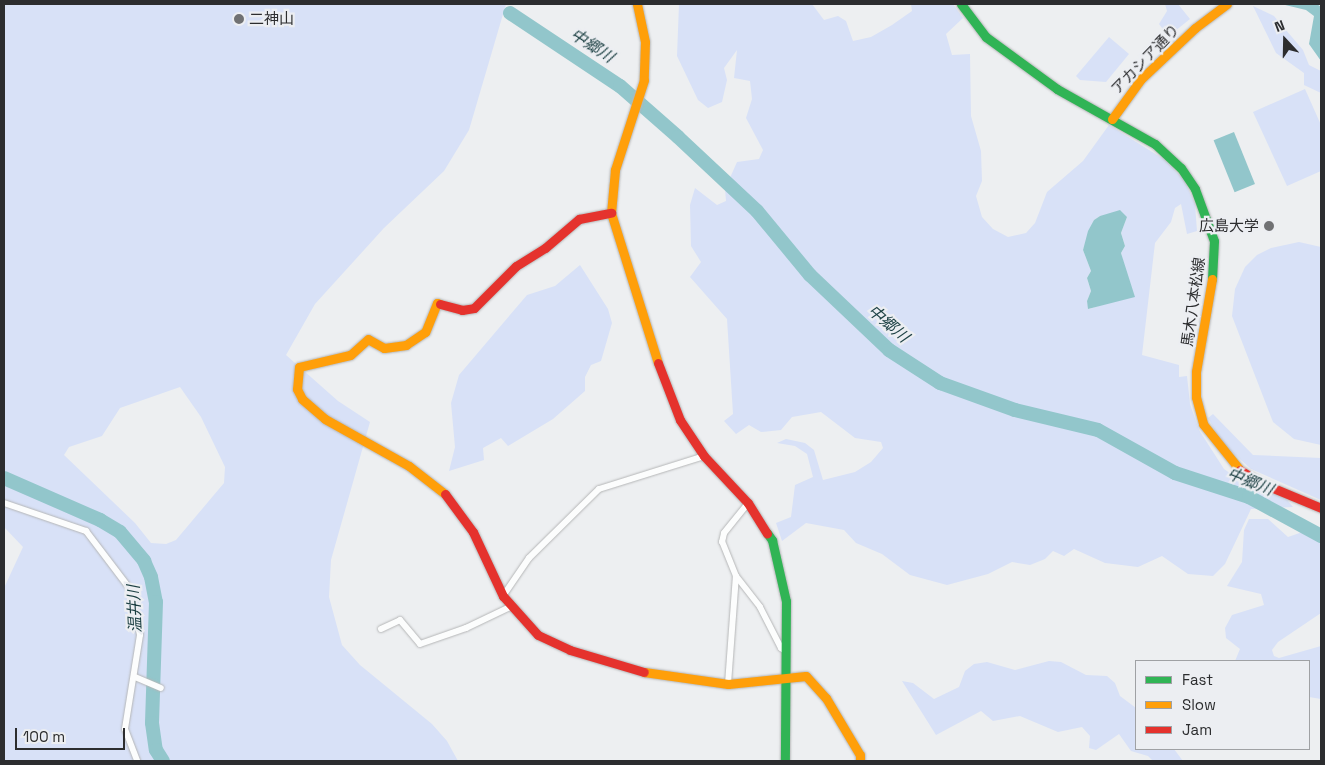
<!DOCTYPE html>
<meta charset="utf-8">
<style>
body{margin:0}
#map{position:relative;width:1325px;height:765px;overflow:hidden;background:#edeff1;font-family:"Space Grotesk","Noto Sans JP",sans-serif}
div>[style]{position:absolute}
.green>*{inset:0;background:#d8e1f7}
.water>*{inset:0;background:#92c6cb;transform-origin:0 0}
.river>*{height:14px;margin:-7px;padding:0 7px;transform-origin:7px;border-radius:7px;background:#92c6cb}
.roads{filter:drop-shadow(0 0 1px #b5b6b7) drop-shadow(0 0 1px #b5b6b7)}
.street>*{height:6px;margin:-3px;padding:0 3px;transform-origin:3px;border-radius:3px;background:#fcfdfd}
.fast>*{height:9px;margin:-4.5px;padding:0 4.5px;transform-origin:4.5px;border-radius:4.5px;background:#30b455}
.slow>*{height:9px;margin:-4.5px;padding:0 4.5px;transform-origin:4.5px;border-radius:4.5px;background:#ff9f0a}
.jam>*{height:9px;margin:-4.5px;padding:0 4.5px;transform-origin:4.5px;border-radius:4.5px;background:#e5322d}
.dots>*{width:14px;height:14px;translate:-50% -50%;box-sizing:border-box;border:2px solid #eceef2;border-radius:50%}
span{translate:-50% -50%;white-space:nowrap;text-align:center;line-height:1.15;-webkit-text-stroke:4.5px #eceef2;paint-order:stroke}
.poi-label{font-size:15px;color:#2c2d2f}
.left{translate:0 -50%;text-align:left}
.right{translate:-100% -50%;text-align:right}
.street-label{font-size:15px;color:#2c2d2f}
.water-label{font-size:16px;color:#1b3f42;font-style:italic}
.frame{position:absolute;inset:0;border:5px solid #2c2d2f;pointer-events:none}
.legend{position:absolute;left:1135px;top:660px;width:175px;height:90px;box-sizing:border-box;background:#eceef2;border:1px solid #9fa1a4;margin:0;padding:6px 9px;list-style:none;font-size:15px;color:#2c2d2f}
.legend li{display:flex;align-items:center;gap:10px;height:25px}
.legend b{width:25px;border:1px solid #9fa1a4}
.north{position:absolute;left:1260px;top:15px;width:50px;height:50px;-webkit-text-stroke:4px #eceef2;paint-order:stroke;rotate:339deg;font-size:14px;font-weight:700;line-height:20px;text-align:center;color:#2c2d2f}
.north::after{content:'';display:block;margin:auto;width:18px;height:22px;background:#2c2d2f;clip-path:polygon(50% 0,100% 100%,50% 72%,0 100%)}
.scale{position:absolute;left:15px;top:728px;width:110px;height:22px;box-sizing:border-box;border:2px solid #2c2d2f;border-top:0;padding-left:6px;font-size:15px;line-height:18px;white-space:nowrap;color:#2c2d2f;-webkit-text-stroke:4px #eceef2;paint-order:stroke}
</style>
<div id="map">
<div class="green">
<i style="clip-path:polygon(evenodd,4px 4px,506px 4px,469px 130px,444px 171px,384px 228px,315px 304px,286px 355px,338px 401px,370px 422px,331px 560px,329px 597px,342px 645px,360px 665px,432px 724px,447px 741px,458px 761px,4px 761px,4px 588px,23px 547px,4px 527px,4px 4px,180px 387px,201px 417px,225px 467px,224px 483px,176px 540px,166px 544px,151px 543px,135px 523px,64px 455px,69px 447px,102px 436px,120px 408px,180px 387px)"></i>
<i style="clip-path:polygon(evenodd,679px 4px,812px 4px,824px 20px,838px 16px,846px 21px,853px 41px,871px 37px,892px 25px,912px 11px,911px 4px,953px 4px,963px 18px,946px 34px,952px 55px,970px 54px,971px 116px,981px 151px,982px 181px,976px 196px,982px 217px,993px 229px,1008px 237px,1026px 233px,1035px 223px,1047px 192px,1083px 161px,1109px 125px,1165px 160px,1184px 180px,1195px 204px,1197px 231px,1187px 234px,1181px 204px,1175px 208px,1171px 222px,1155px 243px,1142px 355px,1179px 365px,1179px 377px,1187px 376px,1190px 404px,1199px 430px,1224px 469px,1240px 480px,1284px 496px,1293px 507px,1251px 509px,1225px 564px,1213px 576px,1188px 574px,1162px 556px,1138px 567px,1105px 563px,1074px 549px,1064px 556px,1053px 551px,1045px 559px,1030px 565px,1012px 562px,988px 574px,947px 585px,910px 575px,882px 554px,856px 543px,844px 530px,806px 523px,782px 541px,776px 523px,791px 517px,795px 485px,813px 477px,807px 454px,795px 446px,777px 443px,786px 439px,805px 443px,814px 450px,823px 480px,855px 472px,871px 462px,883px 448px,881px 442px,855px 438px,821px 412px,792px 417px,781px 430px,761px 432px,749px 425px,736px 434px,724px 421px,733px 414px,727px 319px,690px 277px,701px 262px,691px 246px,690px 205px,695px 188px,717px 205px,726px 201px,725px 189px,737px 162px,759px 159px,763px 150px,746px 118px,752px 99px,750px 81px,734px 78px,737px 50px,724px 68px,727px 80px,722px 102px,708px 108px,698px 100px,677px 56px,679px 4px,1100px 216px,1127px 217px,1121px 233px,1125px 246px,1121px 253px,1129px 285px,1110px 302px,1089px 309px,1087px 301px,1091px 291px,1087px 278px,1091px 271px,1083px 250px,1094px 220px,1100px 216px)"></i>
<i style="clip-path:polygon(1165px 4px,1178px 4px,1190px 19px,1175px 31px,1165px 32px,1159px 24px,1167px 11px)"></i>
<i style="clip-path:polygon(1253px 6px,1274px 16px,1303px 50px,1309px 65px,1321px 71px,1321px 93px,1304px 85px,1304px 73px,1276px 53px)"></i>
<i style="clip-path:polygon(1109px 37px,1129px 54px,1106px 82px,1080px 80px,1076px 76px)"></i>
<i style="clip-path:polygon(1305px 89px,1321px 125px,1321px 171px,1287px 186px,1253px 112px)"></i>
<i style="clip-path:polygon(1299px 242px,1321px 247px,1321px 445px,1294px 439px,1273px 422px,1232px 316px,1235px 289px,1245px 267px,1257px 255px,1271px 248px)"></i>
<i style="clip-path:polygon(580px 265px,608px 309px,612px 323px,601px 361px,591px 365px,585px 377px,585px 391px,553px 419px,508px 446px,501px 438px,483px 448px,484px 460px,449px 471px,455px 447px,451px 403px,459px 375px,527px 295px,555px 286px)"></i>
<i style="clip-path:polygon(1213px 414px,1253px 455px,1321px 458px,1321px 500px,1251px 469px,1222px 443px,1208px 418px)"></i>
<i style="clip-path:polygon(1249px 519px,1268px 519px,1288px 537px,1314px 528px,1321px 529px,1321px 613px,1278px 642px,1272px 650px,1274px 656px,1279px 658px,1321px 646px,1321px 699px,1309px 697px,1309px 661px,1235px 661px,1240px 649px,1226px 638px,1225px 628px,1232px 615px,1264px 605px,1261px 594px,1227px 586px,1242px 562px,1244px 530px)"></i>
<i style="clip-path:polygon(1049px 661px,1061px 662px,1086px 675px,1107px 676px,1115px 683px,1120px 696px,1136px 708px,1136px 749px,1174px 749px,1183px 761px,1153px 761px,1148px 756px,1131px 751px,1119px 734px,1096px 750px,1089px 748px,1090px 736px,1082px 727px,1058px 732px,1020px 716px,993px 721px,981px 711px,936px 735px,902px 681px,913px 683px,934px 699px,959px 687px,965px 671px,974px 664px,987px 662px,1015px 670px)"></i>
</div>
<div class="water">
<i style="clip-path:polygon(1281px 4px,1317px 4px,1321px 7px,1321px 61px,1309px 44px,1314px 16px,1306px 10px)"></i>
<i style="left:1234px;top:132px;width:56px;height:22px;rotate:68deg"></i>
<i style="clip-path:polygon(1120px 210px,1127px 217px,1121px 233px,1125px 246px,1121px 253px,1135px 297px,1088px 309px,1087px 301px,1091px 291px,1087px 278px,1091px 271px,1083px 250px,1088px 231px,1094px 220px,1100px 216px)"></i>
</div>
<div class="river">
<i style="left:510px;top:13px;width:132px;rotate:33.6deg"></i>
<i style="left:620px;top:86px;width:77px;rotate:41.3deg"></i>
<i style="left:678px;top:137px;width:108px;rotate:43.1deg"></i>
<i style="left:757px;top:211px;width:83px;rotate:50.4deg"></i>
<i style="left:810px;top:275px;width:109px;rotate:43.5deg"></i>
<i style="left:889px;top:350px;width:61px;rotate:32.9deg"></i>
<i style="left:940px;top:383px;width:80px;rotate:19.8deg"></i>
<i style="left:1015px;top:410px;width:85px;rotate:13.5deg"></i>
<i style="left:1098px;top:430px;width:88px;rotate:29.2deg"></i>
<i style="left:1175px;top:473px;width:78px;rotate:18deg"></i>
<i style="left:1249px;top:497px;width:82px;rotate:28.4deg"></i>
<i style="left:4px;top:478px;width:105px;rotate:23.6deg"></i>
<i style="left:100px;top:520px;width:23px;rotate:31deg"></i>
<i style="left:120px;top:532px;width:38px;rotate:50deg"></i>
<i style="left:144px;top:561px;width:17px;rotate:66deg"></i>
<i style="left:151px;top:577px;width:25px;rotate:79deg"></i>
<i style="left:156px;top:602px;width:121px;rotate:91.9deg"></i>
<i style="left:152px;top:723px;width:27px;rotate:82deg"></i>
<i style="left:156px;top:750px;width:13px;rotate:58deg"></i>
</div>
<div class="roads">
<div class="street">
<i style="left:4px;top:503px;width:87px;rotate:18.9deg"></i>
<i style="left:86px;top:531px;width:73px;rotate:52.8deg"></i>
<i style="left:130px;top:589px;width:47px;rotate:77.7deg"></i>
<i style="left:140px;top:635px;width:95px;rotate:99.1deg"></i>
<i style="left:125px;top:729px;width:34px;rotate:69deg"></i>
<i style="left:736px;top:576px;width:39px;rotate:52deg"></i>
<i style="left:760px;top:607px;width:46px;rotate:62.9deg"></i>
<i style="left:781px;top:648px;width:7px;rotate:34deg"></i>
<i style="left:503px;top:596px;width:46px;rotate:-55.6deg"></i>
<i style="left:529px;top:558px;width:98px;rotate:-44.6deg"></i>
<i style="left:599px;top:489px;width:110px;rotate:-17.4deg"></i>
<i style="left:381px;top:629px;width:21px;rotate:-25deg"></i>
<i style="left:400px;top:620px;width:31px;rotate:50deg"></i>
<i style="left:420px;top:644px;width:49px;rotate:-19.2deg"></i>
<i style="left:466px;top:628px;width:51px;rotate:-25.6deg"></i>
<i style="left:135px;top:677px;width:28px;rotate:23deg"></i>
<i style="left:728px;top:684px;width:108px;rotate:-85.8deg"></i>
<i style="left:736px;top:576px;width:37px;rotate:-112deg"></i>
<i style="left:722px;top:542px;width:9px;rotate:-77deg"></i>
<i style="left:724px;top:533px;width:38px;rotate:-51deg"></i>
</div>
<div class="fast">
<i style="left:961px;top:4px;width:41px;rotate:52.9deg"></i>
<i style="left:986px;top:37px;width:88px;rotate:36.2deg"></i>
<i style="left:1057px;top:89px;width:112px;rotate:29.3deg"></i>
<i style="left:1155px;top:144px;width:35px;rotate:43deg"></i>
<i style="left:1181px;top:168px;width:25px;rotate:56deg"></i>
<i style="left:1195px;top:189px;width:55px;rotate:69.9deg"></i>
<i style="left:1214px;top:241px;width:38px;rotate:93deg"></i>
<i style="left:767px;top:533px;width:9px;rotate:54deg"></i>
<i style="left:772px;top:540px;width:63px;rotate:77.1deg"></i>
<i style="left:786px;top:601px;width:160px;rotate:90.4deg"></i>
</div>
<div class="slow">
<i style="left:637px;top:4px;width:39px;rotate:78deg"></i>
<i style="left:645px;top:42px;width:38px;rotate:92deg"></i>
<i style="left:644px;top:80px;width:95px;rotate:107.9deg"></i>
<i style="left:615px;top:170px;width:43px;rotate:95.3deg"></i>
<i style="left:611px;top:213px;width:157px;rotate:72.6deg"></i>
<i style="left:1112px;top:119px;width:49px;rotate:-54.1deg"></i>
<i style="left:1141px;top:79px;width:74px;rotate:-43.4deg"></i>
<i style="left:1195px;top:28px;width:40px;rotate:-37deg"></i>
<i style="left:1212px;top:279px;width:94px;rotate:99.8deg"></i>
<i style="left:1196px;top:372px;width:25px;rotate:90deg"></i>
<i style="left:1196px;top:397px;width:28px;rotate:75deg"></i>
<i style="left:1203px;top:424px;width:59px;rotate:51.2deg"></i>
<i style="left:440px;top:304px;width:3px;rotate:-162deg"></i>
<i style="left:437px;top:303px;width:31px;rotate:112deg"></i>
<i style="left:425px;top:332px;width:23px;rotate:146deg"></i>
<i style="left:406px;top:345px;width:22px;rotate:172deg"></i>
<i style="left:384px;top:348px;width:18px;rotate:-151deg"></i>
<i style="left:368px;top:339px;width:24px;rotate:138deg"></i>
<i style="left:350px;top:355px;width:52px;rotate:166.8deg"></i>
<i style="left:299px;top:367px;width:22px;rotate:95deg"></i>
<i style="left:297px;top:389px;width:11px;rotate:63deg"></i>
<i style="left:302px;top:399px;width:30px;rotate:41deg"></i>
<i style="left:325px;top:419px;width:96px;rotate:29.2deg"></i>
<i style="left:409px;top:466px;width:46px;rotate:37.9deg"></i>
<i style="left:644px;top:672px;width:85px;rotate:8.1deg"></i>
<i style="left:728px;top:684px;width:78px;rotate:-5.9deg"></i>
<i style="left:806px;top:676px;width:30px;rotate:48deg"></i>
<i style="left:826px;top:698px;width:66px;rotate:59.2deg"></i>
<i style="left:860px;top:755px;width:6px;rotate:90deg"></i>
</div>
<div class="jam">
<i style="left:440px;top:304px;width:23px;rotate:15deg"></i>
<i style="left:462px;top:310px;width:12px;rotate:-9deg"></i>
<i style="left:474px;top:308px;width:59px;rotate:-45deg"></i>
<i style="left:516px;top:266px;width:34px;rotate:-32deg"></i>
<i style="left:545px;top:248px;width:45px;rotate:-40.5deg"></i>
<i style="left:579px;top:219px;width:33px;rotate:-11deg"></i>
<i style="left:658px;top:363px;width:61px;rotate:68.9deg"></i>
<i style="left:680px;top:420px;width:43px;rotate:56.3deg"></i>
<i style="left:704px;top:456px;width:64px;rotate:46.9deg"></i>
<i style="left:748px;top:503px;width:36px;rotate:58deg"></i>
<i style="left:1240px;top:470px;width:25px;rotate:32deg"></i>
<i style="left:1261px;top:483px;width:65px;rotate:22.6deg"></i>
<i style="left:445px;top:494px;width:47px;rotate:53.6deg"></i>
<i style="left:473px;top:532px;width:71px;rotate:64.9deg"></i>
<i style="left:503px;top:596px;width:52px;rotate:48.1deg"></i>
<i style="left:538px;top:635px;width:35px;rotate:25deg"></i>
<i style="left:570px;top:650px;width:77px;rotate:16.6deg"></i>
</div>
</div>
<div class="dots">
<i style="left:239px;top:19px;background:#707173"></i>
<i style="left:1269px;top:226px;background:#707173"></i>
</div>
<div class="poi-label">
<span class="left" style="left:249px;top:19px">二神山</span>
<span class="right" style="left:1259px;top:226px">広島大学</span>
</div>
<div class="street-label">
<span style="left:1145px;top:59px;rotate:-46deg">アカシア通り</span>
<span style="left:1193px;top:302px;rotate:-82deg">馬木八本松線</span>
</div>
<div class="water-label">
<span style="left:592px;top:46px;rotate:33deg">中郷川</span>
<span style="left:888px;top:324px;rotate:41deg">中郷川</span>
<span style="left:1250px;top:482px;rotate:22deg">中郷川</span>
<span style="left:135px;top:609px;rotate:-93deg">温井川</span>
</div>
<div class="frame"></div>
<ul class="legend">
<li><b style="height:6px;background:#30b455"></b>Fast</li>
<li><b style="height:6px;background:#ff9f0a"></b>Slow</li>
<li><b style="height:6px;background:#e5322d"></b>Jam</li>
</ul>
<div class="north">N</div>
<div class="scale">100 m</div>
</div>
